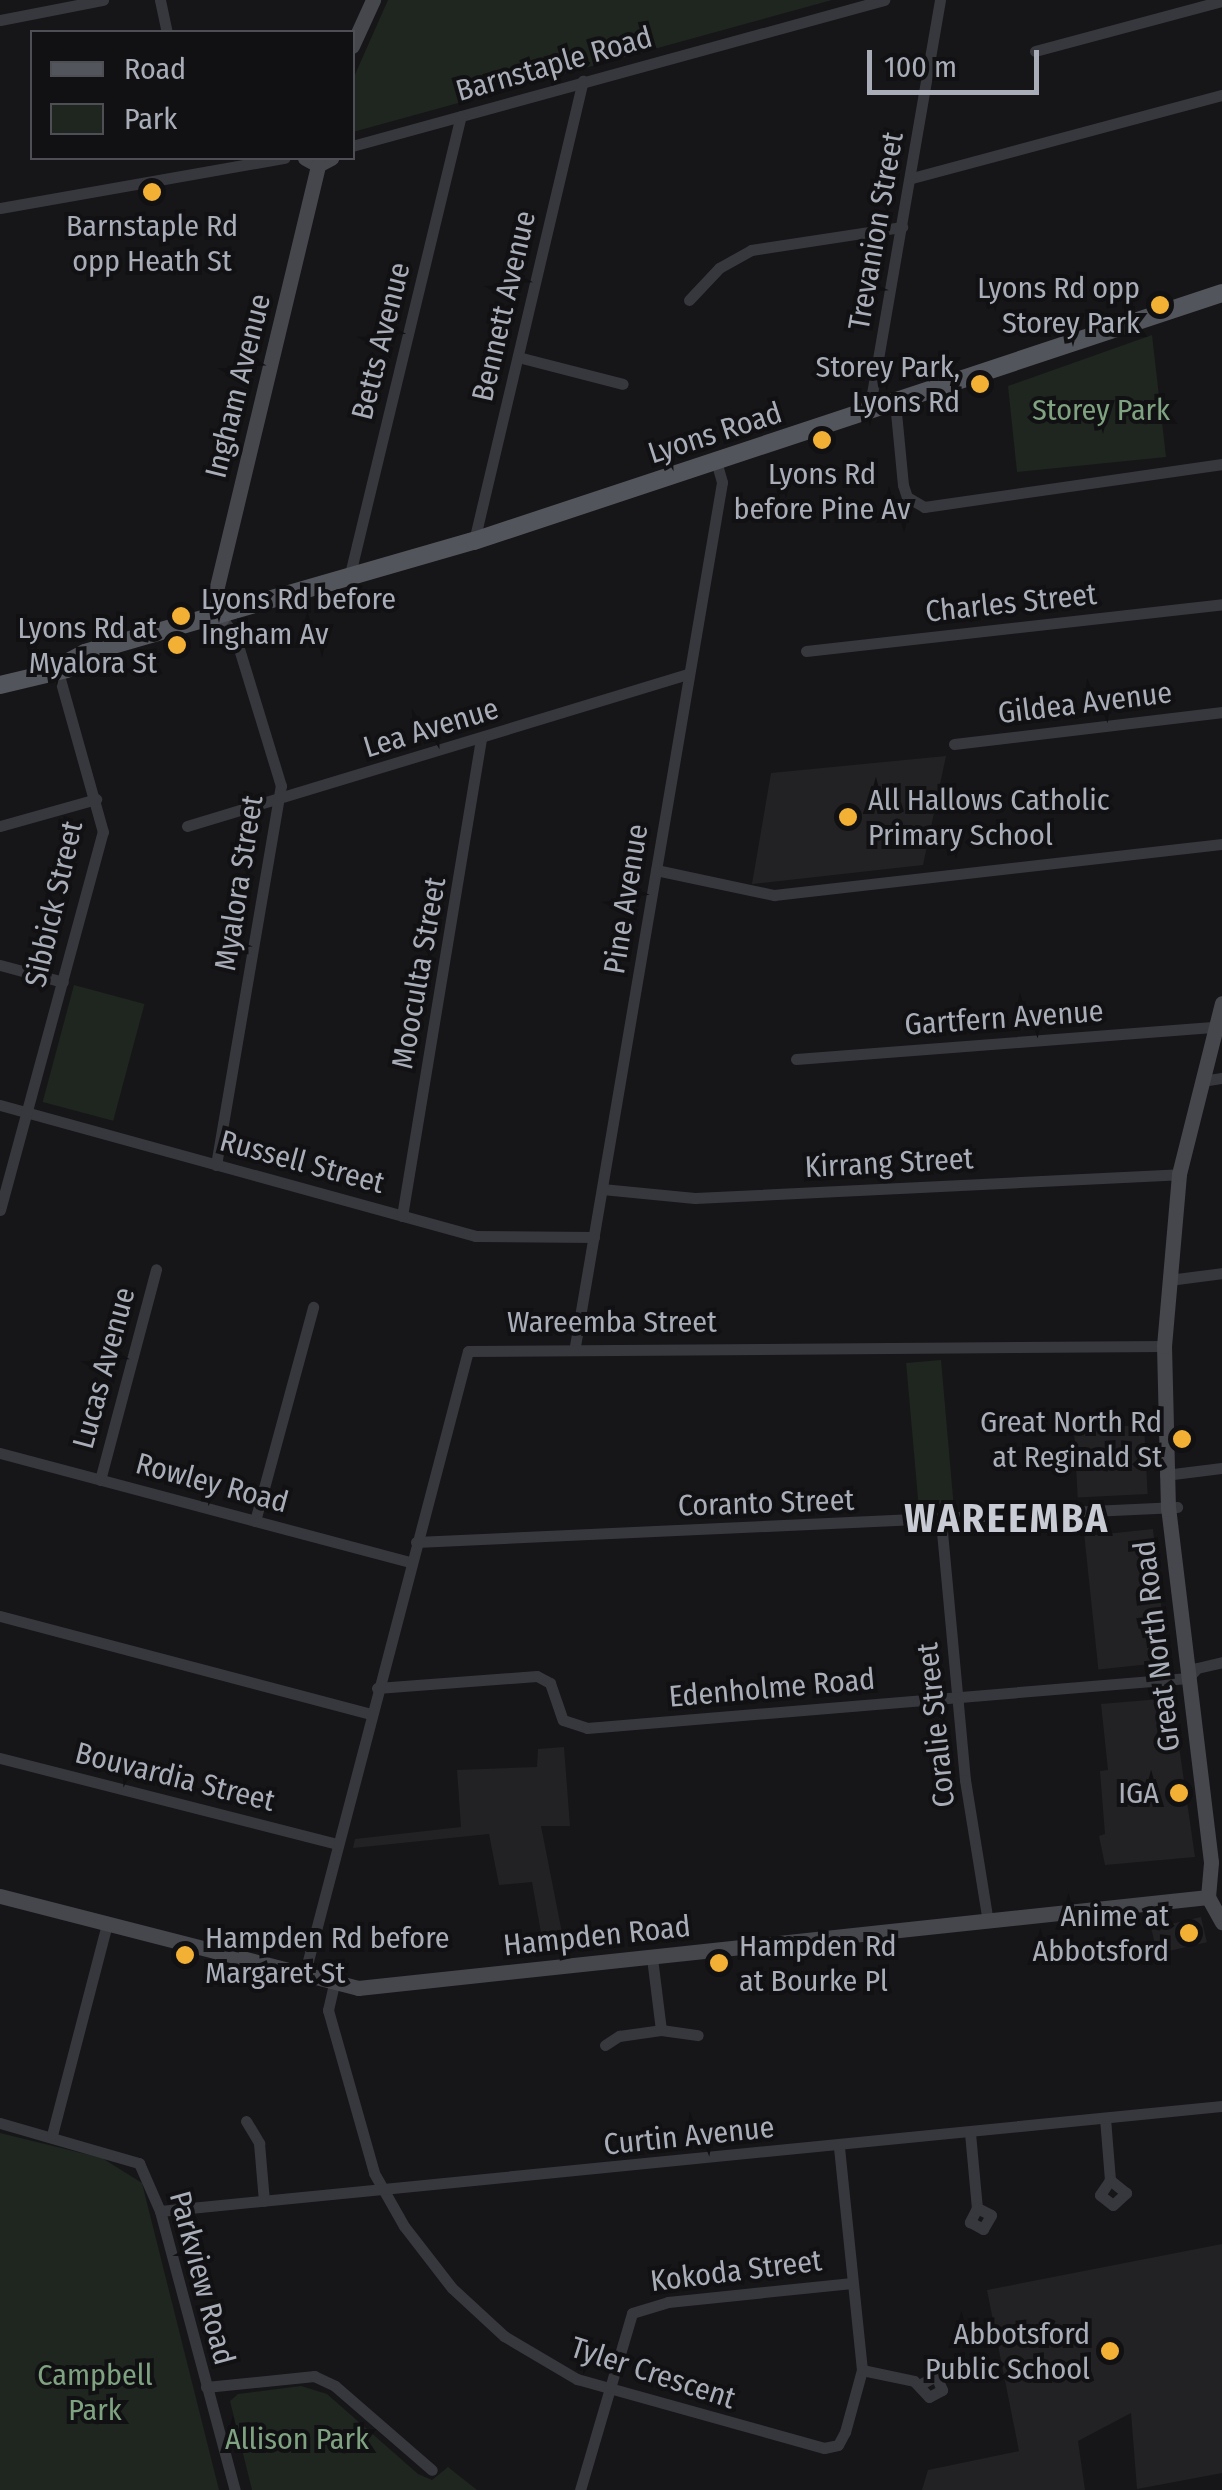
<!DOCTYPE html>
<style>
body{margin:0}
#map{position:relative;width:1222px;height:2490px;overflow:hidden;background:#161618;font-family:"Fira Sans Condensed",sans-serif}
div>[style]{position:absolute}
.built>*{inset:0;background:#222225;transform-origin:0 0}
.green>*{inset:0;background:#1e261f;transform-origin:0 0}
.street>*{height:11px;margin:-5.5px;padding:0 5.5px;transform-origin:5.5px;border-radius:5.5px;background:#37383d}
.secondary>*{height:15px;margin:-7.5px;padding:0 7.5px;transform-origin:7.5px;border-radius:7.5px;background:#45474d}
.primary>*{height:18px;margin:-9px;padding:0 9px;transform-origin:9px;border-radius:9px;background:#53555c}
.dots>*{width:28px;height:28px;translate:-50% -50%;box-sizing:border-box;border:5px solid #111113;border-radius:50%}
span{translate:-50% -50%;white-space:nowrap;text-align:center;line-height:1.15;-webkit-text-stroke:8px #111113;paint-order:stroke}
.street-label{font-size:30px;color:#a8adb8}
.poi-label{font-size:30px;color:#a8adb8}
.right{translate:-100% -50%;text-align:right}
.left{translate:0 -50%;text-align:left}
.park-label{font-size:30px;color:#7fa381}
.district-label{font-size:40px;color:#c9ccd4;font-weight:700;letter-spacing:2.5px}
.legend{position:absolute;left:30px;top:30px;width:325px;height:130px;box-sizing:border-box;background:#111113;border:2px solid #4d4f55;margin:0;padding:12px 18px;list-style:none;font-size:30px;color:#a8adb8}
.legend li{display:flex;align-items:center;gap:20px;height:50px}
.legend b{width:50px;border:2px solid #4d4f55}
.scale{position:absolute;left:867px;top:50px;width:172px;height:45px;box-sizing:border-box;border:5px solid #a8adb8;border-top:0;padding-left:12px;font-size:30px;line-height:35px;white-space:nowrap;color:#a8adb8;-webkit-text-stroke:8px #111113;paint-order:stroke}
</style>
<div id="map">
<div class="built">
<i style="clip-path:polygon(946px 756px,923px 865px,752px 884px,771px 773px)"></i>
<i style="left:1144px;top:1425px;width:69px;height:70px;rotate:87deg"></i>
<i style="left:1153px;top:1529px;width:134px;height:69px;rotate:84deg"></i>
<i style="clip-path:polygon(1172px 1698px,1195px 1857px,1105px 1865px,1099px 1836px,1105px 1834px,1100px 1771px,1108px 1770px,1101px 1704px)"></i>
<i style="clip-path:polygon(564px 1747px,570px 1826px,541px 1826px,565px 1948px,544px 1950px,532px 1882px,499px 1885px,489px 1834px,353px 1848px,355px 1839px,461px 1827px,457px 1770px,537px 1767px,538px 1749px)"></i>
<i style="left:1201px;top:1917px;width:26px;height:51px;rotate:77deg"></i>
<i style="clip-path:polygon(1222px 2244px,1222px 2473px,1137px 2489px,1131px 2413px,1078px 2441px,1085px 2490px,922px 2490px,928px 2470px,1019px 2451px,987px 2290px)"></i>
</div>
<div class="green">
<i style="clip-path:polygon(388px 0,832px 0,353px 132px,353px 79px)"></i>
<i style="clip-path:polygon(1152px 335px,1166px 457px,1017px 472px,1008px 386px)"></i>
<i style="left:74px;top:985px;width:73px;height:121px;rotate:15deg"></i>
<i style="left:941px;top:1360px;width:143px;height:35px;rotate:85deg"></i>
<i style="clip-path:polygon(0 2133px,102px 2158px,142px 2183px,219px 2490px,0 2490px)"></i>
<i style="clip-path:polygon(301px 2386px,327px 2394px,418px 2474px,432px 2480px,448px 2467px,477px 2490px,252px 2490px,230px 2401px,238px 2394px)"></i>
</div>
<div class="street">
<i style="left:160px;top:0;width:33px;rotate:78deg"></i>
<i style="left:0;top:20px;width:105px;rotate:-11deg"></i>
<i style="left:1035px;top:51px;width:194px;rotate:-15deg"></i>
<i style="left:352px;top:146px;width:552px;rotate:-15.35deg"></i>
<i style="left:912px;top:178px;width:321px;rotate:-15deg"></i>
<i style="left:0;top:208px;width:289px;rotate:-10deg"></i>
<i style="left:689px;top:300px;width:44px;rotate:-46.8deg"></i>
<i style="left:719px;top:268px;width:37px;rotate:-29deg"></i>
<i style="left:751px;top:250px;width:153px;rotate:-8.7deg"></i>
<i style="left:518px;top:357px;width:108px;rotate:14.4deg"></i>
<i style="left:895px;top:402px;width:83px;rotate:84.5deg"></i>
<i style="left:903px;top:485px;width:13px;rotate:72deg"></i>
<i style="left:907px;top:497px;width:20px;rotate:30deg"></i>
<i style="left:924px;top:507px;width:301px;rotate:-8.2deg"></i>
<i style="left:869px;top:411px;width:417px;rotate:-80.2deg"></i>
<i style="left:474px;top:541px;width:473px;rotate:-76.7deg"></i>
<i style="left:349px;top:578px;width:475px;rotate:-76.4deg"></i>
<i style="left:806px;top:651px;width:419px;rotate:-6.4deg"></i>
<i style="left:954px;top:744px;width:270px;rotate:-6.8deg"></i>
<i style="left:0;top:826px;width:100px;rotate:-15.7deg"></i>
<i style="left:187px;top:826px;width:524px;rotate:-16.88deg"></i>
<i style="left:656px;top:870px;width:121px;rotate:12deg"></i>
<i style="left:774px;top:895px;width:451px;rotate:-6.5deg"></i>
<i style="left:0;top:965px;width:65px;rotate:15.1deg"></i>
<i style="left:796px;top:1059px;width:421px;rotate:-4.4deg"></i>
<i style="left:1202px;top:1081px;width:20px;rotate:-9deg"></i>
<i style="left:0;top:1105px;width:493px;rotate:15.4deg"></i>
<i style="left:475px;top:1236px;width:119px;rotate:0.5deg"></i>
<i style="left:216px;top:1165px;width:385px;rotate:-80.3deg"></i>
<i style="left:281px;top:786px;width:157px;rotate:-107deg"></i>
<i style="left:235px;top:636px;width:22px;rotate:-126deg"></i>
<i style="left:602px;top:1189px;width:93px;rotate:5.5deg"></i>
<i style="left:695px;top:1198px;width:485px;rotate:-2.8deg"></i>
<i style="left:0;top:1210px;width:392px;rotate:-74.8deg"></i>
<i style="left:103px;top:832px;width:170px;rotate:-105.7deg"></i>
<i style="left:402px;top:1216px;width:483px;rotate:-80.6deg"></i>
<i style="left:1169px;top:1280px;width:53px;rotate:-7.5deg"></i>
<i style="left:575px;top:1346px;width:876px;rotate:-80.34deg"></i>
<i style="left:722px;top:482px;width:22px;rotate:-106deg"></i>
<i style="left:0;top:1453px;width:425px;rotate:14.9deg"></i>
<i style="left:1165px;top:1475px;width:57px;rotate:-7deg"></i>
<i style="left:100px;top:1480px;width:218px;rotate:-75.1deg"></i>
<i style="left:255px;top:1521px;width:222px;rotate:-74.8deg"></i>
<i style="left:941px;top:1521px;width:260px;rotate:84.7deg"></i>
<i style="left:965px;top:1780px;width:144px;rotate:80.8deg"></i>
<i style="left:416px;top:1542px;width:762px;rotate:-2.63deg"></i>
<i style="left:0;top:1616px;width:383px;rotate:14.8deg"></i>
<i style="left:377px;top:1688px;width:160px;rotate:-4.3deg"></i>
<i style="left:537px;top:1676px;width:15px;rotate:28deg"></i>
<i style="left:550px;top:1683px;width:39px;rotate:71deg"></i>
<i style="left:563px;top:1720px;width:25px;rotate:18deg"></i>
<i style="left:587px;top:1728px;width:603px;rotate:-4.76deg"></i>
<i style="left:1188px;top:1678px;width:13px;rotate:-48deg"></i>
<i style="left:1197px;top:1668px;width:26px;rotate:-13deg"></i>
<i style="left:0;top:1758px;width:348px;rotate:14.3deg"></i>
<i style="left:304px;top:1976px;width:646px;rotate:-75.3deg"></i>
<i style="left:468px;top:1351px;width:696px;rotate:-0.41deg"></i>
<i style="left:334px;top:1984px;width:27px;rotate:103deg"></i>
<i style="left:328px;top:2010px;width:169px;rotate:74.2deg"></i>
<i style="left:374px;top:2173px;width:61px;rotate:60.5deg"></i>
<i style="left:404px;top:2226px;width:78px;rotate:52.3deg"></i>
<i style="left:452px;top:2288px;width:71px;rotate:42.7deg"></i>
<i style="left:504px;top:2336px;width:85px;rotate:30.5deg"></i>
<i style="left:577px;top:2379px;width:256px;rotate:15.6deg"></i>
<i style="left:824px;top:2448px;width:14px;rotate:-12deg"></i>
<i style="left:838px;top:2445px;width:15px;rotate:-62deg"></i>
<i style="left:845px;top:2432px;width:64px;rotate:-74.7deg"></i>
<i style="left:862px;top:2370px;width:224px;rotate:-95.9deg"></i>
<i style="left:661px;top:2030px;width:37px;rotate:8deg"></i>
<i style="left:605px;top:2045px;width:17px;rotate:-33deg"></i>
<i style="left:619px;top:2036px;width:42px;rotate:-8.1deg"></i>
<i style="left:661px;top:2030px;width:73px;rotate:-97.1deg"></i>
<i style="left:1105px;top:2118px;width:62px;rotate:85.4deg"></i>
<i style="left:1110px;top:2180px;width:18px;rotate:124deg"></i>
<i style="left:1100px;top:2195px;width:16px;rotate:38deg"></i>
<i style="left:1113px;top:2205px;width:18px;rotate:-43deg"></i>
<i style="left:1126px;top:2193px;width:21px;rotate:-141deg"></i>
<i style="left:246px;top:2121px;width:26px;rotate:59deg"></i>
<i style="left:259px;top:2143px;width:58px;rotate:85.1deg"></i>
<i style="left:0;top:2123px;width:145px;rotate:16.1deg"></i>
<i style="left:139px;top:2163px;width:52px;rotate:66.4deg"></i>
<i style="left:160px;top:2211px;width:289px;rotate:75deg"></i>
<i style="left:970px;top:2133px;width:75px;rotate:84.7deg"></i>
<i style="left:977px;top:2208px;width:16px;rotate:117deg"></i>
<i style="left:970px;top:2222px;width:15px;rotate:28deg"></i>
<i style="left:983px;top:2229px;width:16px;rotate:-60deg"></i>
<i style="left:991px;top:2215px;width:16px;rotate:-153deg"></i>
<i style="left:52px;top:2135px;width:218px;rotate:-75.4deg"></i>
<i style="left:160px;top:2211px;width:1067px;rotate:-5.65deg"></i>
<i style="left:862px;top:2370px;width:53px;rotate:11.9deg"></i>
<i style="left:914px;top:2381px;width:22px;rotate:47deg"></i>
<i style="left:929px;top:2397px;width:15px;rotate:-28deg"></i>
<i style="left:942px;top:2390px;width:15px;rotate:-113deg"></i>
<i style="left:936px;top:2376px;width:17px;rotate:152deg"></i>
<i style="left:206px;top:2387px;width:109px;rotate:-5.8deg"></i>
<i style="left:314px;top:2376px;width:23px;rotate:25deg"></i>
<i style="left:335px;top:2386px;width:128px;rotate:40.9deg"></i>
<i style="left:580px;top:2490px;width:184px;rotate:-73.6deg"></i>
<i style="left:632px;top:2313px;width:38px;rotate:-17deg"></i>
<i style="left:668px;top:2302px;width:185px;rotate:-5.9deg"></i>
</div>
<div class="secondary">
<i style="left:352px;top:46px;width:51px;rotate:-65.5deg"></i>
<i style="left:305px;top:158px;width:15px;rotate:28deg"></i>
<i style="left:318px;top:165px;width:15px;rotate:-28deg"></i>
<i style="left:222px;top:618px;width:21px;rotate:-113deg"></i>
<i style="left:214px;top:599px;width:446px;rotate:-76.5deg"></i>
<i style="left:0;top:1896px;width:370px;rotate:14.4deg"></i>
<i style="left:358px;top:1988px;width:855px;rotate:-6.11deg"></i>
<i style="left:1208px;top:1897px;width:35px;rotate:-85deg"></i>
<i style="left:1211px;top:1862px;width:356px;rotate:-96.9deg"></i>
<i style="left:1168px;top:1509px;width:163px;rotate:-91.4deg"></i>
<i style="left:1164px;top:1346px;width:173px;rotate:-85deg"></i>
<i style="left:1179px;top:1174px;width:176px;rotate:-75.9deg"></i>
<i style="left:1208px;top:1897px;width:29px;rotate:61deg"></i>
</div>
<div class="primary">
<i style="left:57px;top:668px;width:32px;rotate:-28deg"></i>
<i style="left:85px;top:653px;width:405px;rotate:-16.1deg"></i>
<i style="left:474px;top:541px;width:788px;rotate:-18.34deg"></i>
<i style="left:0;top:685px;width:69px;rotate:-13.4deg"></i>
</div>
<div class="dots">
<i style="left:152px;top:192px;background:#f2b134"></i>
<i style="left:1160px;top:305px;background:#f2b134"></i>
<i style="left:980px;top:384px;background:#f2b134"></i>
<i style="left:822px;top:440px;background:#f2b134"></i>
<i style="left:181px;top:616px;background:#f2b134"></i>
<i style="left:177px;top:645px;background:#f2b134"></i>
<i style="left:848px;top:817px;background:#f2b134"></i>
<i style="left:1182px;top:1439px;background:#f2b134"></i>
<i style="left:1179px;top:1793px;background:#f2b134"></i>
<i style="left:1189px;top:1933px;background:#f2b134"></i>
<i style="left:185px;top:1955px;background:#f2b134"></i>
<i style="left:719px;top:1963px;background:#f2b134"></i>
<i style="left:1110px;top:2351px;background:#f2b134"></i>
</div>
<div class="street-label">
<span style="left:554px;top:64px;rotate:-16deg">Barnstaple Road</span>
<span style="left:876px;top:231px;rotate:-80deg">Trevanion Street</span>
<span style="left:504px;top:306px;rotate:-77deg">Bennett Avenue</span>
<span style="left:381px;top:341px;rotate:-76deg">Betts Avenue</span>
<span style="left:238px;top:386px;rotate:-76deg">Ingham Avenue</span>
<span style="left:715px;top:433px;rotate:-18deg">Lyons Road</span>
<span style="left:1011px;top:603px;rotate:-6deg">Charles Street</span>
<span style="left:1085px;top:703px;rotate:-7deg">Gildea Avenue</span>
<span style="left:431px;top:728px;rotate:-17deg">Lea Avenue</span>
<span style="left:239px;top:883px;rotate:-81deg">Myalora Street</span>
<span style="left:626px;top:899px;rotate:-81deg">Pine Avenue</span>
<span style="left:54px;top:904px;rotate:-77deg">Sibbick Street</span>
<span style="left:419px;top:973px;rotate:-80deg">Mooculta Street</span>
<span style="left:1004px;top:1018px;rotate:-4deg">Gartfern Avenue</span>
<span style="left:302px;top:1162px;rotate:15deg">Russell Street</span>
<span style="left:889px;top:1163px;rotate:-3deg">Kirrang Street</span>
<span style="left:612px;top:1322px">Wareemba Street</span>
<span style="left:104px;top:1368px;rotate:-75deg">Lucas Avenue</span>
<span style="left:212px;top:1483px;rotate:15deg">Rowley Road</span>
<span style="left:766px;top:1503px;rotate:-2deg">Coranto Street</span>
<span style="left:1157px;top:1646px;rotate:-97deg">Great North Road</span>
<span style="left:772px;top:1688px;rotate:-5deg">Edenholme Road</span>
<span style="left:936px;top:1725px;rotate:-96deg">Coralie Street</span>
<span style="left:175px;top:1777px;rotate:14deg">Bouvardia Street</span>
<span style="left:597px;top:1936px;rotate:-6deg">Hampden Road</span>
<span style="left:689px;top:2136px;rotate:-6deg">Curtin Avenue</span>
<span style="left:736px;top:2271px;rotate:-7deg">Kokoda Street</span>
<span style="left:202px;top:2278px;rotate:75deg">Parkview Road</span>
<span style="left:653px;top:2373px;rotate:18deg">Tyler Crescent</span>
</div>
<div class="poi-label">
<span style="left:152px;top:243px">Barnstaple Rd<br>opp Heath St</span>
<span class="right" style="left:1140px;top:305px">Lyons Rd opp<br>Storey Park</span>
<span class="right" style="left:960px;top:384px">Storey Park,<br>Lyons Rd</span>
<span style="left:822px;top:491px">Lyons Rd<br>before Pine Av</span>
<span class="left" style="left:201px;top:616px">Lyons Rd before<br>Ingham Av</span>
<span class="right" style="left:157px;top:645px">Lyons Rd at<br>Myalora St</span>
<span class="left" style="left:868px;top:817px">All Hallows Catholic<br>Primary School</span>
<span class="right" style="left:1162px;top:1439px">Great North Rd<br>at Reginald St</span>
<span class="right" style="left:1159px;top:1793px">IGA</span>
<span class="right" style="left:1169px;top:1933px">Anime at<br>Abbotsford</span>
<span class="left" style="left:205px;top:1955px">Hampden Rd before<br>Margaret St</span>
<span class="left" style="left:739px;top:1963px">Hampden Rd<br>at Bourke Pl</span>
<span class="right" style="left:1090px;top:2351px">Abbotsford<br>Public School</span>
</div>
<div class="park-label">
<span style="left:1101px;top:410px">Storey Park</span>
<span style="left:95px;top:2392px">Campbell<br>Park</span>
<span style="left:297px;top:2439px">Allison Park</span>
</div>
<div class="district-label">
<span style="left:1007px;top:1519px">WAREEMBA</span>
</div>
<ul class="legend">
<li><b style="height:12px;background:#53555c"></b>Road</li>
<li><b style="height:28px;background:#1e261f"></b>Park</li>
</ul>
<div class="scale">100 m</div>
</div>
